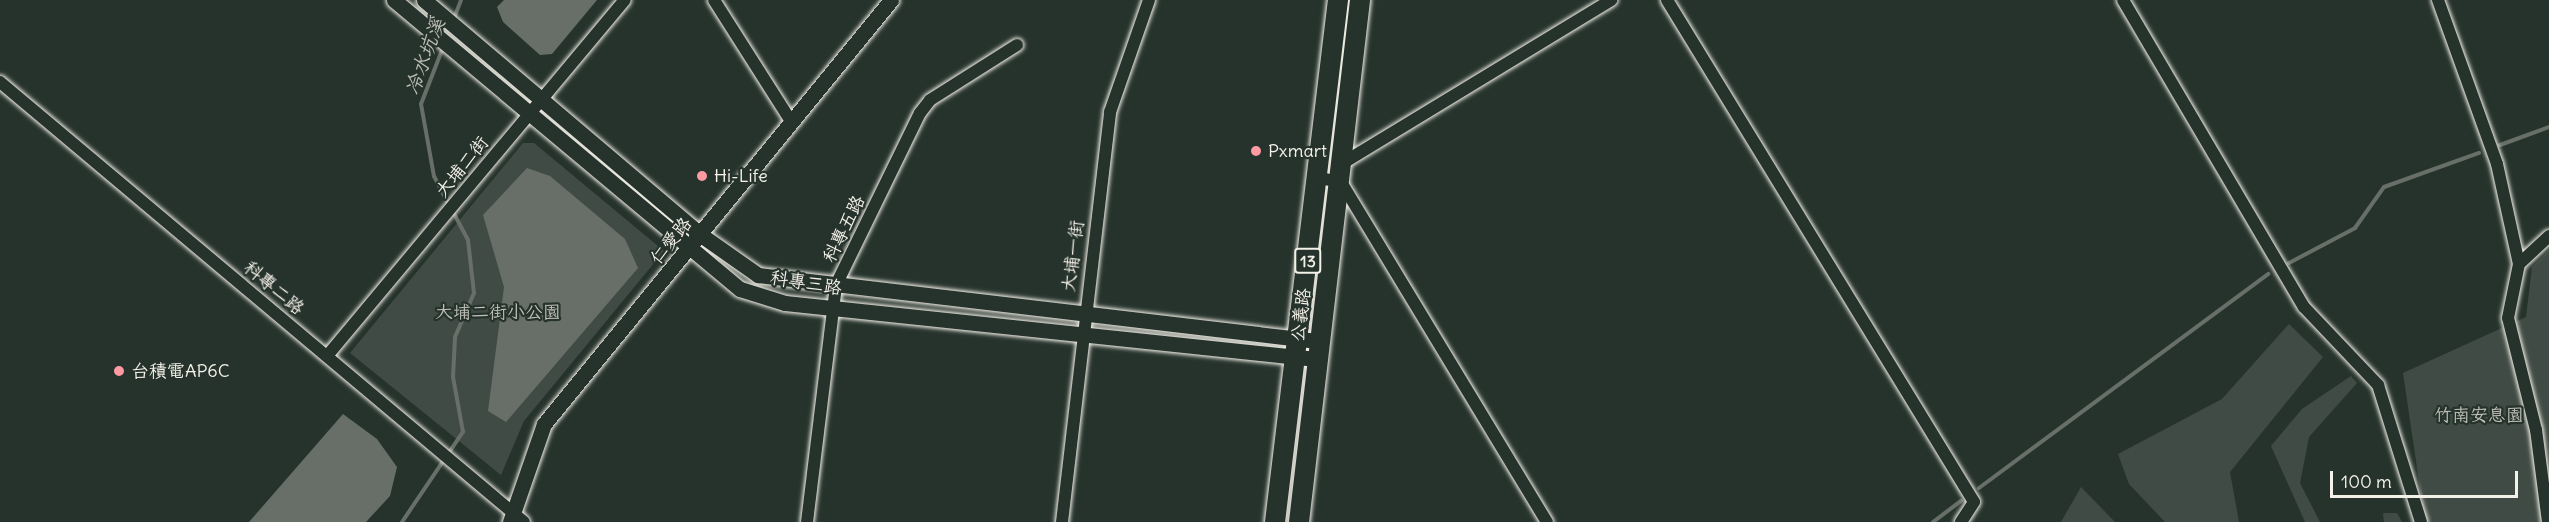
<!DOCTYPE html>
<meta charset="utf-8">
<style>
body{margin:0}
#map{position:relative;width:2549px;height:522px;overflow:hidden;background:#26332d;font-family:Delius,"LXGW WenKai TC",sans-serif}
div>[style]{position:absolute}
.green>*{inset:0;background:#414b45}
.water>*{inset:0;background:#676f68}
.stream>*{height:4px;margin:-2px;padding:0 2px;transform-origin:2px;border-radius:2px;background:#676f68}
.roads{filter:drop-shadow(0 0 2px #f4f1e8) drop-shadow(0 0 2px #f4f1e8)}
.minor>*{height:12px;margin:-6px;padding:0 6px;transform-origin:6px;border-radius:6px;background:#26332d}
.tertiary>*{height:15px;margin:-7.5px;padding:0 7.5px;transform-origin:7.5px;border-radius:7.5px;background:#26332d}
.primary>*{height:20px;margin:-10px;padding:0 10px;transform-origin:10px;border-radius:10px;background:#26332d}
.dots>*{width:16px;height:16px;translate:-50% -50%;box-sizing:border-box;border:3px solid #26332d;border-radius:50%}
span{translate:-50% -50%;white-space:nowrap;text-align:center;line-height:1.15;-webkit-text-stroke:4.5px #26332d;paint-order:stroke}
.shield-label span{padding:2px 4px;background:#26332d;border:2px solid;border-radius:4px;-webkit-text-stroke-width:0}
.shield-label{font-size:16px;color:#f4f1e8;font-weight:700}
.poi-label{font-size:18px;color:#f4f1e8}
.left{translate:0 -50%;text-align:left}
.street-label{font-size:18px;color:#f4f1e8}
.park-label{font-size:18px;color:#bebfb7}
.water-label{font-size:20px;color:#bcbdb5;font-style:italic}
.scale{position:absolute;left:2330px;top:471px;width:188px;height:27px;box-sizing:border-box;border:3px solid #f4f1e8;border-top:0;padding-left:8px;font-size:18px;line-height:21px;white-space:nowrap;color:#f4f1e8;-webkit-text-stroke:4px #26332d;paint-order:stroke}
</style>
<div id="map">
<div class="green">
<i style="clip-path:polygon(523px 143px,534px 143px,664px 251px,524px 421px,501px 475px,350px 353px)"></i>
<i style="clip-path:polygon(2549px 250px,2549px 522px,2425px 522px,2403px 373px,2526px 317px,2532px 267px)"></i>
<i style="clip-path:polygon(2289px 324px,2323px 357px,2230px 472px,2239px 522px,2165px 522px,2129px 484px,2118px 454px,2222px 399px)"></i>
<i style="clip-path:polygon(2351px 376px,2357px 383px,2309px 437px,2300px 483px,2320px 522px,2305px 522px,2271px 446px,2302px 409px)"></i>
<i style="clip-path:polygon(2081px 487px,2115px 522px,2061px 522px)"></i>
<i style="clip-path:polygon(2383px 513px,2397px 513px,2402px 522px,2384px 522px)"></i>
</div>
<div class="water">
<i style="clip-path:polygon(504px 0,597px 0,552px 54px,540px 55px,503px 22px,497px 7px)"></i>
<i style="clip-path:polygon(527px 168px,550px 176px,625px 239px,638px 268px,506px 422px,488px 411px,504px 287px,483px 215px)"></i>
<i style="clip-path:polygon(343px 414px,377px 439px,397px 467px,390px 496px,366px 522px,249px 522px)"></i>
</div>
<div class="stream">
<i style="left:453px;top:21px;width:22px;rotate:-69deg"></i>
<i style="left:444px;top:45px;width:63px;rotate:111.3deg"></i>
<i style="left:421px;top:104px;width:73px;rotate:79.8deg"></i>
<i style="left:434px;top:176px;width:33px;rotate:63deg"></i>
<i style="left:2500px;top:145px;width:52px;rotate:-20.2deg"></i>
<i style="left:2289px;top:263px;width:75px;rotate:-27.9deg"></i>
<i style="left:2355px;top:228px;width:50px;rotate:-54.7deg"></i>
<i style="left:2384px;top:187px;width:101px;rotate:-19.7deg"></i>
<i style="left:1979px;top:488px;width:360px;rotate:-36.5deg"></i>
<i style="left:402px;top:522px;width:109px;rotate:-55.9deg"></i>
<i style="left:463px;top:432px;width:56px;rotate:-100.3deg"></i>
<i style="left:453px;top:377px;width:40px;rotate:-87.1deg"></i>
<i style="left:455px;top:337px;width:48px;rotate:-66.6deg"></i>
<i style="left:474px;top:293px;width:53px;rotate:-96.5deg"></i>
<i style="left:468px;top:240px;width:32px;rotate:-118deg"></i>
<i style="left:1933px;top:522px;width:35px;rotate:-37deg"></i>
</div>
<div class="roads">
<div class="minor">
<i style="left:714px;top:0;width:146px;rotate:57.6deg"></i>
<i style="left:1667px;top:0;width:588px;rotate:58.55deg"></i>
<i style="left:1974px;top:502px;width:24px;rotate:123deg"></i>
<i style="left:2123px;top:0;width:356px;rotate:59.5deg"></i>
<i style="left:2304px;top:307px;width:108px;rotate:46.5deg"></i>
<i style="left:2378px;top:385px;width:144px;rotate:72.6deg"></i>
<i style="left:2438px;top:0;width:174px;rotate:70.2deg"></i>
<i style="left:2497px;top:164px;width:102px;rotate:77.6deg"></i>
<i style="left:0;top:82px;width:684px;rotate:40.02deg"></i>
<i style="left:1338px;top:166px;width:320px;rotate:-31.3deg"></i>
<i style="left:1319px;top:178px;width:22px;rotate:10deg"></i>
<i style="left:1341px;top:182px;width:398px;rotate:58.8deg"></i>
<i style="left:327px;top:356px;width:464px;rotate:-50.1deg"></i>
<i style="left:807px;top:522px;width:239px;rotate:-83deg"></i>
<i style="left:836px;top:285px;width:191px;rotate:-64deg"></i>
<i style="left:920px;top:113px;width:16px;rotate:-52deg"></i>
<i style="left:930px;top:100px;width:103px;rotate:-32.3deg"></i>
<i style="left:1062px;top:522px;width:413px;rotate:-83.3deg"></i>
<i style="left:1110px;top:112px;width:119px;rotate:-70.8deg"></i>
<i style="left:2548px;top:522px;width:93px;rotate:-97.4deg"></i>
<i style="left:2536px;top:430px;width:115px;rotate:-104deg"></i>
<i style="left:2508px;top:318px;width:55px;rotate:-78.5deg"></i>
<i style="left:2519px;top:264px;width:41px;rotate:-43deg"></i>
</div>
<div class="tertiary">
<i style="left:394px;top:0;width:451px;rotate:39.9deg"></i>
<i style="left:740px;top:289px;width:47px;rotate:17.3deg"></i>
<i style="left:785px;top:303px;width:534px;rotate:6.02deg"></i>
<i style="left:424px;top:0;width:363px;rotate:40.3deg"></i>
<i style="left:701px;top:235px;width:70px;rotate:35.1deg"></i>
<i style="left:758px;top:275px;width:563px;rotate:6.73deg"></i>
<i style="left:510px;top:522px;width:104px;rotate:-70.9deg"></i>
<i style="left:544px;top:424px;width:548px;rotate:-50.7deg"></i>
</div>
<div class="primary">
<i style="left:1275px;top:522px;width:526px;rotate:-83.12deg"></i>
<i style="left:1299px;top:522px;width:526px;rotate:-83.33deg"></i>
</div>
</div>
<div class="dots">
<i style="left:1256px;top:151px;background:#ff9aa2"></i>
<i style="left:702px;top:176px;background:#ff9aa2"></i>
<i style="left:119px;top:371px;background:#ff9aa2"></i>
</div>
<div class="shield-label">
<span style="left:1308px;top:261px">13</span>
</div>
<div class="poi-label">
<span class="left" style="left:1268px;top:151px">Pxmart</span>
<span class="left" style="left:714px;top:176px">Hi-Life</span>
<span class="left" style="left:131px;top:371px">台積電AP6C</span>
</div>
<div class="street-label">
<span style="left:462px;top:167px;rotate:-51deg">大埔二街</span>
<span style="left:844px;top:229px;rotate:-64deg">科專五路</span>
<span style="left:671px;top:241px;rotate:-51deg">仁愛路</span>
<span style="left:1073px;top:256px;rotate:-83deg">大埔一街</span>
<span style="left:806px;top:283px;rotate:9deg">科專三路</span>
<span style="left:274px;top:288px;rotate:40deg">科專二路</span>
<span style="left:1301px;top:315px;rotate:-83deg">公義路</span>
</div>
<div class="park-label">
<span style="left:498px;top:312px">大埔二街小公園</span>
<span style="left:2479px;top:415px">竹南安息園</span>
</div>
<div class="water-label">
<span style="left:424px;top:56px;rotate:-70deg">冷水坑溪</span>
</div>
<div class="scale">100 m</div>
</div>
